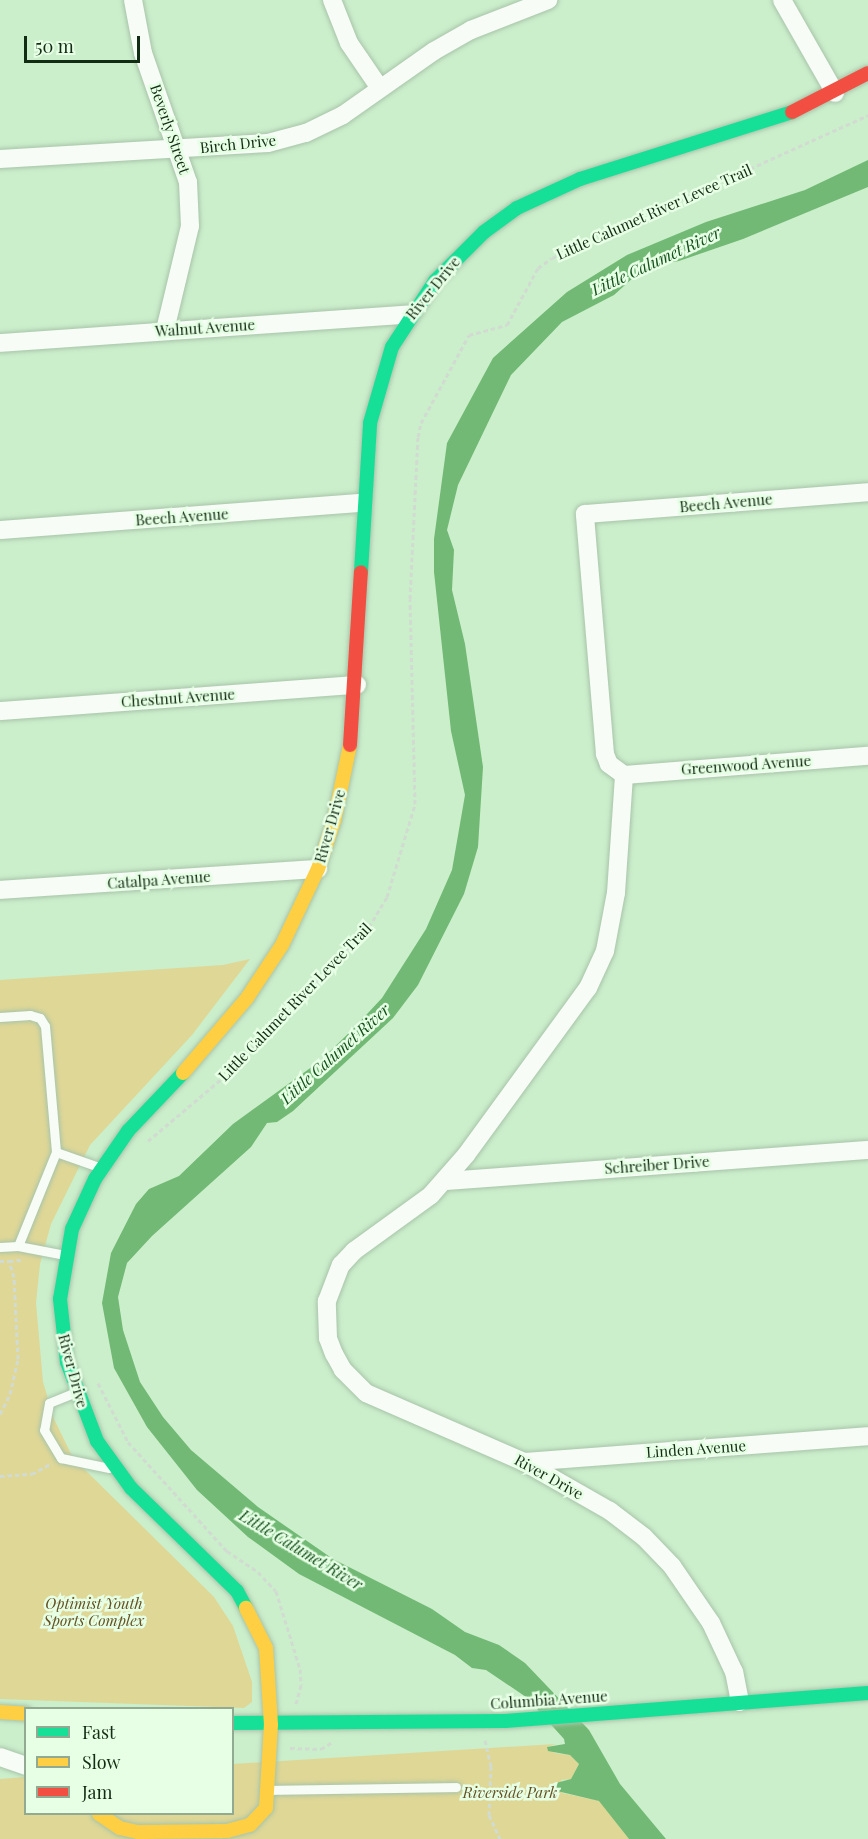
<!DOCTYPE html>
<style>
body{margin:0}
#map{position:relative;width:868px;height:1839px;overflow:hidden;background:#cbeecb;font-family:"Playfair Display",serif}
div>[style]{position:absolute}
.green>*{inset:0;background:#dfd796}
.water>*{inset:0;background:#71b974}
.path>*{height:3px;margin-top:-1.5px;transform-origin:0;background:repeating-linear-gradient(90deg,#d1dbd1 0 4.5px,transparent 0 7.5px)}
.roads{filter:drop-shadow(0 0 2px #a8c4a9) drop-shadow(0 0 2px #a8c4a9)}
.lane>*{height:9px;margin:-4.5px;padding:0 4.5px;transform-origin:4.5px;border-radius:4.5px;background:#f7fcf7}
.street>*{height:18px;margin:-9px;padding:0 9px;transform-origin:9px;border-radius:9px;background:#f7fcf7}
.fast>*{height:14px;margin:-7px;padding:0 7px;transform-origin:7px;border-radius:7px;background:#16e098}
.slow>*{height:14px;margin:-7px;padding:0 7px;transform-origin:7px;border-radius:7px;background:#ffcf43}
.jam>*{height:14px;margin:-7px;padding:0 7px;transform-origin:7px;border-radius:7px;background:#f24e42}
span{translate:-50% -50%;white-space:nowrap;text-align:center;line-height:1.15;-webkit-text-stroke:5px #e6ffe5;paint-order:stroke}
.street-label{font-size:15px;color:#122b13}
.park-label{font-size:15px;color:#655020;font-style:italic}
.water-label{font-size:16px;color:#13501a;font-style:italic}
.legend{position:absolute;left:24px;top:1707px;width:210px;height:108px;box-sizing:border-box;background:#e6ffe5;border:2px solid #91aa91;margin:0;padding:8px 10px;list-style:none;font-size:18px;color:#122b13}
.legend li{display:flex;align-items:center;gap:12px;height:30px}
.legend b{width:30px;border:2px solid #91aa91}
.scale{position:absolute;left:24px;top:36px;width:116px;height:27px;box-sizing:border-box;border:3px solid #122b13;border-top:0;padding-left:8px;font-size:18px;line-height:21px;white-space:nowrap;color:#122b13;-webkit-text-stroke:4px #e6ffe5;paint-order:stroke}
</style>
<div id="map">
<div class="green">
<i style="clip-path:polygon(250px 959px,192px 1035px,90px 1145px,51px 1224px,40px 1264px,36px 1303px,43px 1382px,54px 1419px,73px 1458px,214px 1597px,233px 1626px,252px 1682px,252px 1702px,244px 1708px,0 1699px,0 980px,223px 965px)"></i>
<i style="clip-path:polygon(556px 1744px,547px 1747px,555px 1753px,570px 1755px,579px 1764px,571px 1779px,561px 1780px,562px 1793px,600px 1801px,629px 1839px,0 1839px,0 1779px,25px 1777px,26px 1814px,232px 1814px,233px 1764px)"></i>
</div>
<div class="water">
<i style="clip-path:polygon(868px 160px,868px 187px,743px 239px,679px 261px,645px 267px,614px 295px,562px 322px,511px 375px,458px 485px,447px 530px,454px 550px,452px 590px,465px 644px,483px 767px,478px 847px,464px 894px,418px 985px,393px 1018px,293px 1111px,277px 1122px,267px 1123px,251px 1147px,152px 1236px,127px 1263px,118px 1297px,123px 1330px,140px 1382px,163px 1417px,191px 1450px,258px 1507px,333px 1559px,432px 1609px,465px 1632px,499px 1645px,525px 1663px,589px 1730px,620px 1784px,666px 1839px,629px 1839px,599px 1801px,557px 1791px,556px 1783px,571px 1779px,579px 1764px,570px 1755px,548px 1751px,547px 1747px,565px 1744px,564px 1739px,526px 1697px,486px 1670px,472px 1668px,455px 1655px,299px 1574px,248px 1537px,197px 1490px,147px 1427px,114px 1368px,102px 1303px,111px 1253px,136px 1204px,149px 1189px,179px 1176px,233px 1124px,320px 1061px,354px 1028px,382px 998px,426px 929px,452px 870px,465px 795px,451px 731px,434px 572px,434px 539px,447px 443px,493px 358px,567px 292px,627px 255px,706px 222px,805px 190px)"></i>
</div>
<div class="path">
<i style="left:148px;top:1141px;width:110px;rotate:-40.2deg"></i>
<i style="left:232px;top:1070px;width:198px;rotate:-46.2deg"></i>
<i style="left:369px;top:927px;width:35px;rotate:-59deg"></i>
<i style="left:387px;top:897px;width:97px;rotate:-73.2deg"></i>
<i style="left:415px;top:804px;width:205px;rotate:-91.4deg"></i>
<i style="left:410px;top:599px;width:162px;rotate:-87.2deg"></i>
<i style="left:418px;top:437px;width:14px;rotate:-78deg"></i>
<i style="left:421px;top:423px;width:100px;rotate:-61.4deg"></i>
<i style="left:469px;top:335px;width:39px;rotate:-15deg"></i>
<i style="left:507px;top:325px;width:65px;rotate:-61.5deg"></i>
<i style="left:538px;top:268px;width:17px;rotate:-36deg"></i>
<i style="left:552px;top:258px;width:347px;rotate:-24.3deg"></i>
<i style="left:0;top:1261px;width:9px"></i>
<i style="left:98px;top:1383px;width:66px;rotate:63deg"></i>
<i style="left:128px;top:1442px;width:147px;rotate:47.8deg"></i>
<i style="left:227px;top:1551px;width:37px;rotate:34deg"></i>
<i style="left:258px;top:1572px;width:26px;rotate:47deg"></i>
<i style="left:276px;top:1591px;width:82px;rotate:72.9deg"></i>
<i style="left:300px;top:1669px;width:16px;rotate:86deg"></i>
<i style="left:301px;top:1685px;width:20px;rotate:105deg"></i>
<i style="left:0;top:1414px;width:22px;rotate:-63deg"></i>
<i style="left:10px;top:1394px;width:36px;rotate:-77deg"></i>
<i style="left:18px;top:1359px;width:82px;rotate:-92.8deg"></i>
<i style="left:14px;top:1277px;width:17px;rotate:-107deg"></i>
<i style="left:9px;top:1261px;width:12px;rotate:-5deg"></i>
<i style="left:0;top:1476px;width:32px;rotate:-4deg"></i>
<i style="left:32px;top:1474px;width:23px;rotate:-29deg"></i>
<i style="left:485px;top:1740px;width:27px;rotate:77deg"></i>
<i style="left:491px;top:1766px;width:49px;rotate:92.3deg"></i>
<i style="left:489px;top:1815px;width:26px;rotate:65deg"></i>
<i style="left:290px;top:1748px;width:31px;rotate:2deg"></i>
<i style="left:321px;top:1749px;width:12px;rotate:-31deg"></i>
</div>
<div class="roads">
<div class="lane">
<i style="left:0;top:1017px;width:30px;rotate:-4deg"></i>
<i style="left:30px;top:1015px;width:10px;rotate:17deg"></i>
<i style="left:40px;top:1018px;width:9px;rotate:58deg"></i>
<i style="left:45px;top:1026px;width:126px;rotate:85deg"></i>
<i style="left:56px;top:1152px;width:46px;rotate:19.2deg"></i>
<i style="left:18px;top:1246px;width:101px;rotate:-68deg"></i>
<i style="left:0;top:1247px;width:18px;rotate:-3deg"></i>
<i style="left:18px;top:1246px;width:48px;rotate:10.8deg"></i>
<i style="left:76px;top:1392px;width:29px;rotate:158deg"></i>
<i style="left:49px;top:1403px;width:27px;rotate:100deg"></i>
<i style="left:44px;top:1430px;width:33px;rotate:59deg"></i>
<i style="left:61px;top:1458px;width:49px;rotate:11.8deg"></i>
<i style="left:268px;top:1790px;width:188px;rotate:-0.9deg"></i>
</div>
<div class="street">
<i style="left:133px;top:0;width:54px;rotate:79.3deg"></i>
<i style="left:143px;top:53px;width:137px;rotate:70.8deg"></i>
<i style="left:188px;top:182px;width:44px;rotate:87.4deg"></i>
<i style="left:190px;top:226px;width:107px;rotate:103.5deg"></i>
<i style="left:332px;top:0;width:46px;rotate:68.4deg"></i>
<i style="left:349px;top:43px;width:53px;rotate:55.7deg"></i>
<i style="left:782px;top:0;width:107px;rotate:60.3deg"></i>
<i style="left:0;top:159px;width:268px;rotate:-3.4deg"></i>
<i style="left:268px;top:143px;width:39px;rotate:-15deg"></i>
<i style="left:306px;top:133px;width:41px;rotate:-25.9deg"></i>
<i style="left:343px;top:115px;width:111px;rotate:-35.1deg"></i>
<i style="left:434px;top:51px;width:43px;rotate:-29.6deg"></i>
<i style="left:471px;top:30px;width:83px;rotate:-21.3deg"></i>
<i style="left:0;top:343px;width:411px;rotate:-4deg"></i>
<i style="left:0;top:530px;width:364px;rotate:-4.3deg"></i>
<i style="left:0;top:711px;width:358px;rotate:-4.2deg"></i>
<i style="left:624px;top:775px;width:245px;rotate:-4.5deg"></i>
<i style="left:0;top:890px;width:319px;rotate:-3.8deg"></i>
<i style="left:445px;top:1181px;width:424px;rotate:-4.2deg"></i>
<i style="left:524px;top:1462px;width:345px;rotate:-4.3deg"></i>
<i style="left:740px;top:1702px;width:31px;rotate:-101deg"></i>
<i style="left:734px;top:1672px;width:54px;rotate:-115.1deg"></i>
<i style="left:711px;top:1623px;width:69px;rotate:-124.4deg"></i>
<i style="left:672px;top:1566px;width:40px;rotate:-134deg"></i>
<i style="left:644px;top:1537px;width:43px;rotate:-142.6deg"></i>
<i style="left:610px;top:1511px;width:99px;rotate:-150.3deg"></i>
<i style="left:524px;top:1462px;width:172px;rotate:-156.4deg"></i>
<i style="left:366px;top:1393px;width:33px;rotate:-135deg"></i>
<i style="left:343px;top:1370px;width:18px;rotate:-119deg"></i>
<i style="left:334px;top:1354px;width:17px;rotate:-111deg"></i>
<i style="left:328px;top:1338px;width:37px;rotate:-92deg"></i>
<i style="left:327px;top:1301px;width:39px;rotate:-69deg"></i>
<i style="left:341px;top:1265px;width:19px;rotate:-47deg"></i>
<i style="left:354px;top:1251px;width:95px;rotate:-36deg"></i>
<i style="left:431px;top:1195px;width:53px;rotate:-48.8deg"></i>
<i style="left:466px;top:1155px;width:207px;rotate:-53.9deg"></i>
<i style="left:588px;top:988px;width:41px;rotate:-65.3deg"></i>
<i style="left:605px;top:951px;width:59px;rotate:-79.3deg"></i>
<i style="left:616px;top:893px;width:118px;rotate:-86.1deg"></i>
<i style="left:624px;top:775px;width:19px;rotate:-144deg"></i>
<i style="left:609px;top:764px;width:11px;rotate:-112deg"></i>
<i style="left:605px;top:754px;width:241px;rotate:-94.8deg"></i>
<i style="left:585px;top:514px;width:284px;rotate:-4.4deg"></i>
<i style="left:0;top:1757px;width:28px;rotate:19deg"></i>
</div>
<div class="fast">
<i style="left:361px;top:572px;width:149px;rotate:-86.5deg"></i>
<i style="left:370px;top:423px;width:79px;rotate:-73.9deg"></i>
<i style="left:392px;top:347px;width:79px;rotate:-56.9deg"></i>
<i style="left:435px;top:281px;width:69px;rotate:-45deg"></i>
<i style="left:484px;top:232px;width:41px;rotate:-36deg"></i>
<i style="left:517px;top:208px;width:69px;rotate:-24.7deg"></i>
<i style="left:580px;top:179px;width:222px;rotate:-17.5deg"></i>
<i style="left:183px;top:1073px;width:80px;rotate:133.5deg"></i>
<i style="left:128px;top:1131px;width:58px;rotate:124.5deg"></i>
<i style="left:95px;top:1179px;width:55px;rotate:114.7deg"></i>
<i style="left:72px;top:1229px;width:71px;rotate:99.7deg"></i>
<i style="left:60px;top:1299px;width:63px;rotate:83.7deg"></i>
<i style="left:67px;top:1362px;width:85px;rotate:69.2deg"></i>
<i style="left:97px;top:1441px;width:58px;rotate:54.1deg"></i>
<i style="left:131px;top:1488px;width:148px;rotate:44.2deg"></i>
<i style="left:237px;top:1591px;width:19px;rotate:62deg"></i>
<i style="left:232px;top:1723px;width:273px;rotate:-0.4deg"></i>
<i style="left:505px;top:1721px;width:364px;rotate:-4.4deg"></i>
</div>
<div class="slow">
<i style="left:183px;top:1073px;width:99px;rotate:-49.5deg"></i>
<i style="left:247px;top:998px;width:64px;rotate:-56.6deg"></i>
<i style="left:282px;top:945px;width:84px;rotate:-64.7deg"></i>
<i style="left:318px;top:869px;width:51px;rotate:-71.6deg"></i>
<i style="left:334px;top:821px;width:78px;rotate:-78.1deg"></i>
<i style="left:0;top:1712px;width:26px;rotate:4deg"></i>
<i style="left:99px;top:1814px;width:25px;rotate:34deg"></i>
<i style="left:120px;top:1828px;width:18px;rotate:13deg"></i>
<i style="left:138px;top:1832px;width:89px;rotate:-0.6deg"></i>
<i style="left:227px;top:1831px;width:24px;rotate:-15deg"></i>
<i style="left:250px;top:1825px;width:23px;rotate:-47deg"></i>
<i style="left:266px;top:1808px;width:83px;rotate:-86.6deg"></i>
<i style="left:271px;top:1725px;width:77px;rotate:-93.7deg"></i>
<i style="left:266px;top:1648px;width:45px;rotate:-116.6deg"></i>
</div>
<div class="jam">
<i style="left:792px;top:112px;width:85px;rotate:-27.2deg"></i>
<i style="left:350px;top:745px;width:173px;rotate:-86.4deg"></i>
</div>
</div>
<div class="street-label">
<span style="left:170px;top:129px;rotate:71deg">Beverly Street</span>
<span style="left:238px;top:144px;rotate:-6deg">Birch Drive</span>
<span style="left:654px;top:212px;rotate:-24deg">Little Calumet River Levee Trail</span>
<span style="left:433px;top:288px;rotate:-51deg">River Drive</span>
<span style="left:205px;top:328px;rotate:-4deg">Walnut Avenue</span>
<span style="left:726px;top:503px;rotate:-5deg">Beech Avenue</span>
<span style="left:182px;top:517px;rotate:-4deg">Beech Avenue</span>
<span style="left:178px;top:698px;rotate:-4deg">Chestnut Avenue</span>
<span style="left:746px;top:765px;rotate:-4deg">Greenwood Avenue</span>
<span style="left:330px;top:826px;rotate:-74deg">River Drive</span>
<span style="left:159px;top:880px;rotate:-4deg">Catalpa Avenue</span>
<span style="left:295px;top:1002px;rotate:-46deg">Little Calumet River Levee Trail</span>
<span style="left:657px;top:1165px;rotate:-4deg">Schreiber Drive</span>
<span style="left:73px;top:1371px;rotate:75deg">River Drive</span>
<span style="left:696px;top:1449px;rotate:-4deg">Linden Avenue</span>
<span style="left:549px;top:1477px;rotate:29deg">River Drive</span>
<span style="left:549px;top:1700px;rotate:-4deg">Columbia Avenue</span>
</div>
<div class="park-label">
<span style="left:94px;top:1612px">Optimist Youth<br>Sports Complex</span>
<span style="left:510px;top:1793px">Riverside Park</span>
</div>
<div class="water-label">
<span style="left:656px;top:261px;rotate:-25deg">Little Calumet River</span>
<span style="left:335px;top:1054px;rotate:-42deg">Little Calumet River</span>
<span style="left:301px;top:1550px;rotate:31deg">Little Calumet River</span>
</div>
<ul class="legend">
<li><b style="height:8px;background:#16e098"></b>Fast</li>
<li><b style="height:8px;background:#ffcf43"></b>Slow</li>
<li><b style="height:8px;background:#f24e42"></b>Jam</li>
</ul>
<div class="scale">50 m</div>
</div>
